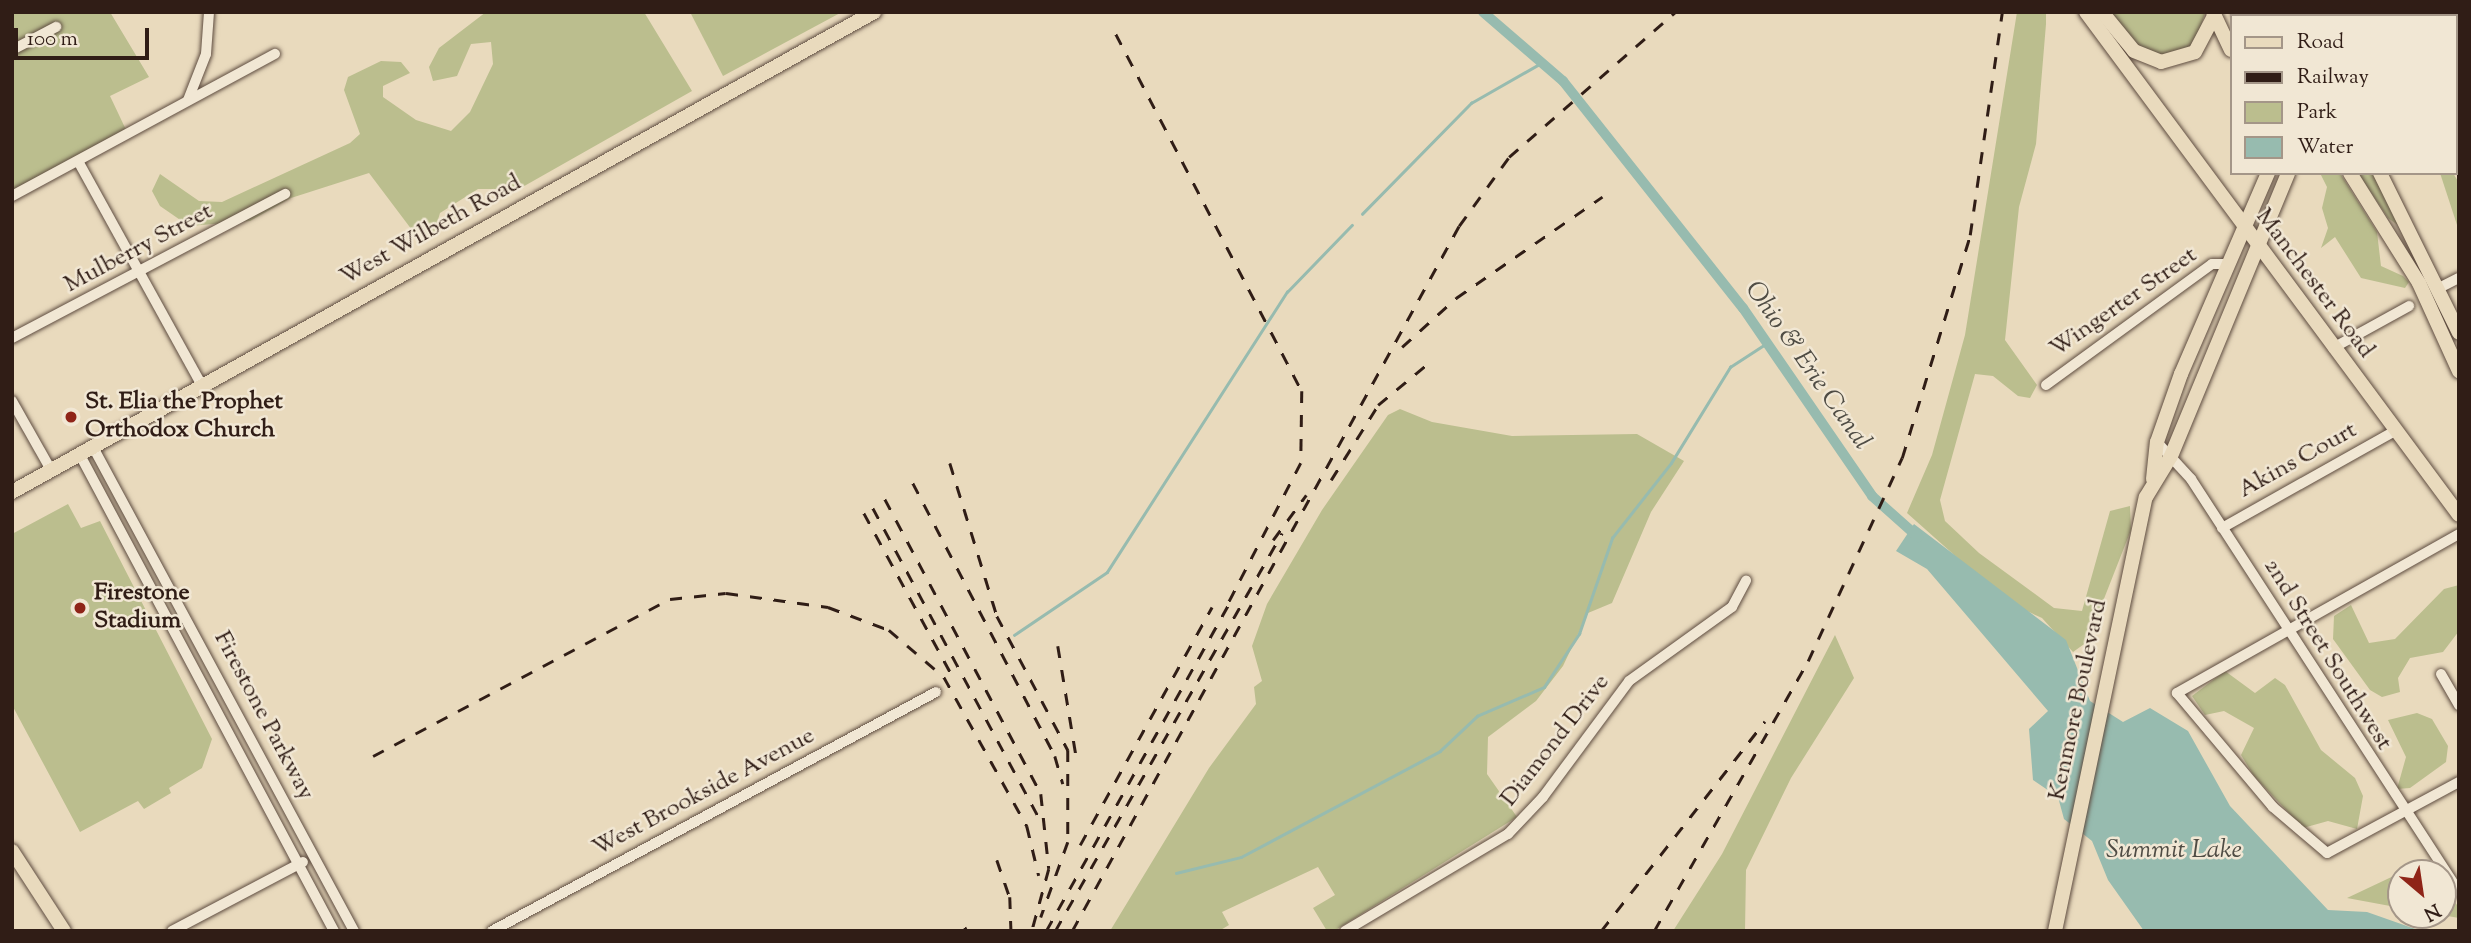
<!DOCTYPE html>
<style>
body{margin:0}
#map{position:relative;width:2471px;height:943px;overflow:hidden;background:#e9dabd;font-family:"Sorts Mill Goudy",serif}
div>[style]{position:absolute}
.green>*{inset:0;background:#bbbe8e}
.water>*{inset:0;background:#97bbaf}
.stream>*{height:2.5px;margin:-1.25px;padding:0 1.25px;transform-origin:1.25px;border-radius:1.25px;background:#97bbaf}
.canal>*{height:10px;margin:-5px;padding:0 5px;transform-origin:5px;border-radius:5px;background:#97bbaf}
.roads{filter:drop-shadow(0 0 2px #5e4c40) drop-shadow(0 0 2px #5e4c40)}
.minor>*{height:10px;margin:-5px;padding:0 5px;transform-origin:5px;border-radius:5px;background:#f1e7d4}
.major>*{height:14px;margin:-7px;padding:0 7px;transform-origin:7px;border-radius:7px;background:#e9dabd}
.rail>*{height:2.5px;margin-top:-1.25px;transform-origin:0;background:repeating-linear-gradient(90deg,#301d16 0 12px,transparent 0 24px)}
.dots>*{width:19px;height:19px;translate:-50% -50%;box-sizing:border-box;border:4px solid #f1e7d4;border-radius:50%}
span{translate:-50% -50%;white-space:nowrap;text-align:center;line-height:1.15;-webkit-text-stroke:5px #f1e7d4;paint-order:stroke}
.street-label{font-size:24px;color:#301d16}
.poi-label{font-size:24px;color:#301d16;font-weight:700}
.left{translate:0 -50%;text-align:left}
.water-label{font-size:26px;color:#4f4c44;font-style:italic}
.frame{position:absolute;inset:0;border:14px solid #301d16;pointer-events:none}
.legend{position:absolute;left:2230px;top:14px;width:228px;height:161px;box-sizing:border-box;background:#f1e7d4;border:2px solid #a49688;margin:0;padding:9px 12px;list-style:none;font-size:21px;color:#301d16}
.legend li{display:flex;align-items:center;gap:14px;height:35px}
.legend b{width:35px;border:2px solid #a49688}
.north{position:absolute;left:2387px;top:859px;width:70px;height:70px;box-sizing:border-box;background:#f1e7d4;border:2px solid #a49688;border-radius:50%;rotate:151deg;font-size:19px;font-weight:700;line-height:28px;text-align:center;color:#301d16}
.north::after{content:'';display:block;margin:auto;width:24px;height:32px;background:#8f2418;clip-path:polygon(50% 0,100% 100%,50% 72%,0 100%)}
.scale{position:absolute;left:14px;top:28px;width:135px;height:32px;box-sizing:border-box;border:4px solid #301d16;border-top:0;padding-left:9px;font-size:21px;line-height:24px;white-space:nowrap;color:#301d16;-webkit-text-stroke:5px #f1e7d4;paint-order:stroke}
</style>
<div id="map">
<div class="green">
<i style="clip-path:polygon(12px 12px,110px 12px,149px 77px,110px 96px,128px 134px,12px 196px)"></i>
<i style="clip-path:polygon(486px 12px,644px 12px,692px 91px,519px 189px,478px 189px,440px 213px,434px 233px,418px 238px,369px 173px,291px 198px,250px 221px,189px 226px,160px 206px,152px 191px,160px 174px,199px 201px,222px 202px,350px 143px,360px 134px,344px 90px,348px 77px,381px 61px,401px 62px,410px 73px,383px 86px,383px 97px,416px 120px,451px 131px,470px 112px,493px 64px,491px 42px,471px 44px,457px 76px,433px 81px,429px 67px,439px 48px)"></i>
<i style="clip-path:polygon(690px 12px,842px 12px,723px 76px)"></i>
<i style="clip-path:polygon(2017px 12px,2046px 12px,2046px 24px,2036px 144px,2019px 207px,2005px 340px,2037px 385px,2030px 398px,2018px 396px,1993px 376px,1975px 374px,1940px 500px,1945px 521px,1979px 553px,2054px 608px,2082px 611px,2110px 511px,2130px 506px,2131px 530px,2087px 642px,2073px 652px,2042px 618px,2007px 602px,1907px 513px,1932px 455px,1965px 335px)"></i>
<i style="clip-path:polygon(2106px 12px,2205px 12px,2205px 13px,2195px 45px,2159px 58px,2139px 48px)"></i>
<i style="clip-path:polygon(2320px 173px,2340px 173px,2377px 232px,2381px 266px,2403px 276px,2409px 282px,2405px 288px,2361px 278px,2335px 237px,2321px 248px,2328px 228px,2322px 208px,2327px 187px)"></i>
<i style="clip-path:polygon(2358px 173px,2372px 173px,2402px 228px,2388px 218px)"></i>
<i style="clip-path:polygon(2440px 173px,2453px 173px,2459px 183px,2459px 231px)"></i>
<i style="clip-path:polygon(1400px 409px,1432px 422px,1512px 436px,1637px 434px,1684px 461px,1651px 512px,1612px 603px,1588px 613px,1563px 666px,1536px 701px,1488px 737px,1487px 774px,1517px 817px,1334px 931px,1327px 931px,1313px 908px,1335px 895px,1318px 867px,1222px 912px,1229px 925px,1219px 931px,1110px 931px,1209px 768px,1256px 704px,1254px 687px,1262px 681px,1252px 646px,1267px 604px,1322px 510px,1388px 415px)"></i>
<i style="clip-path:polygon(68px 504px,81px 528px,100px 521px,212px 739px,202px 768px,169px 788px,171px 793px,144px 809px,138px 801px,80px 832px,12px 705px,12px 534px)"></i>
<i style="clip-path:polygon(2459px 585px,2459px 631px,2443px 652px,2410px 658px,2398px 678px,2400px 692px,2382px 697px,2370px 690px,2333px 639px,2334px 616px,2351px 605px,2369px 643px,2395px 639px,2444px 589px)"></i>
<i style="clip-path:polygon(1835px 635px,1854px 678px,1791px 778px,1746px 870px,1745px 931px,1673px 931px,1722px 854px)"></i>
<i style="clip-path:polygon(2225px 671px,2255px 693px,2275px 678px,2285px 685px,2321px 750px,2355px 778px,2363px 796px,2357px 829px,2328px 821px,2303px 828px,2254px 776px,2241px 755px,2254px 728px,2224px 711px,2205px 715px,2192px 696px)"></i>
<i style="clip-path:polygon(2417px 713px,2432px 719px,2448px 746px,2446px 762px,2410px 788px,2397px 789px,2406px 757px,2388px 720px)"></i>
<i style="clip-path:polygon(2419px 864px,2428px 873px,2401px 873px,2401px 908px,2347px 898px)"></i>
<i style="clip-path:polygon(2443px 890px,2459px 907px,2459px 918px,2442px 915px)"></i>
</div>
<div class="water">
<i style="clip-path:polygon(1914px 524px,2066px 640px,2090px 701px,2123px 722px,2150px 708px,2188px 731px,2230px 806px,2328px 910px,2367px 912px,2421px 931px,2144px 931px,2108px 880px,2092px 841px,2064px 819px,2058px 797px,2033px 780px,2029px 729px,2048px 711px,1927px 569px,1896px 551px)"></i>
</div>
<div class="stream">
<i style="left:1362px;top:214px;width:156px;rotate:-45.5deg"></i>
<i style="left:1471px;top:103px;width:81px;rotate:-29.7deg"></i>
<i style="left:1014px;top:635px;width:112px;rotate:-34.1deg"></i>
<i style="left:1107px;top:572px;width:333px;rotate:-57.3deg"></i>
<i style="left:1287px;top:292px;width:93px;rotate:-45.9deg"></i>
<i style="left:1176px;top:873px;width:67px;rotate:-13.8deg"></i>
<i style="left:1241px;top:857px;width:225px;rotate:-28deg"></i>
<i style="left:1440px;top:751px;width:51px;rotate:-43.4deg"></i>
<i style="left:1477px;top:716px;width:73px;rotate:-23.4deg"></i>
<i style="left:1544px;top:687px;width:64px;rotate:-56.6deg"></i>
<i style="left:1579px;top:634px;width:102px;rotate:-71deg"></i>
<i style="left:1612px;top:538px;width:95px;rotate:-51.8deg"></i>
<i style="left:1671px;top:463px;width:113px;rotate:-58.4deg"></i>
<i style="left:1730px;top:367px;width:44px;rotate:-33deg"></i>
</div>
<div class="canal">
<i style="left:1483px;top:12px;width:106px;rotate:40.8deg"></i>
<i style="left:1563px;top:81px;width:290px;rotate:51.6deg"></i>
<i style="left:1743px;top:308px;width:228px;rotate:55.5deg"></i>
<i style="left:1872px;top:496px;width:62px;rotate:41.7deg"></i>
</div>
<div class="roads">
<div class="minor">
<i style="left:2425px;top:12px;width:4px;rotate:63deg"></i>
<i style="left:12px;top:50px;width:50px;rotate:-27.6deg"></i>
<i style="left:2455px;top:69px;width:7px;rotate:56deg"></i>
<i style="left:188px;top:100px;width:49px;rotate:-68.6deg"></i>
<i style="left:206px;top:54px;width:42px;rotate:-85.9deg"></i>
<i style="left:78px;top:161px;width:255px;rotate:61.1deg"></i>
<i style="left:12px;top:196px;width:299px;rotate:-28.4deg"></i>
<i style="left:2439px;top:288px;width:22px;rotate:-27deg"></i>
<i style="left:12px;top:338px;width:309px;rotate:-27.8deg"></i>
<i style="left:2333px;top:348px;width:87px;rotate:-28.9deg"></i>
<i style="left:2046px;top:385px;width:205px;rotate:-36.1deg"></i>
<i style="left:2212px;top:264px;width:16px"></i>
<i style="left:12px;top:401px;width:79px;rotate:60.5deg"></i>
<i style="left:2157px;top:442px;width:50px;rotate:47.4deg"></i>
<i style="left:2191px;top:479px;width:492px;rotate:57deg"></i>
<i style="left:93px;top:447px;width:550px;rotate:61.66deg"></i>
<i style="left:80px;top:455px;width:540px;rotate:61.92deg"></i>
<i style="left:2222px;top:528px;width:198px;rotate:-29.3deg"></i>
<i style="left:2459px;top:534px;width:324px;rotate:150.6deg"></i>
<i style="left:2177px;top:693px;width:149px;rotate:49.9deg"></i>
<i style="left:2273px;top:807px;width:71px;rotate:40.4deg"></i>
<i style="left:2327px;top:853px;width:150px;rotate:-28.3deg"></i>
<i style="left:2441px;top:674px;width:36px;rotate:60deg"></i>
<i style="left:172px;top:931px;width:148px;rotate:-27.8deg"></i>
<i style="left:492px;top:931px;width:504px;rotate:-28.29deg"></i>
<i style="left:1345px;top:931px;width:190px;rotate:-30.8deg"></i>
<i style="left:1508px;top:834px;width:51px;rotate:-46.6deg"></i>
<i style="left:1543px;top:797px;width:144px;rotate:-53.4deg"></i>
<i style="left:1629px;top:681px;width:127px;rotate:-35.7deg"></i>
<i style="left:1732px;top:607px;width:30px;rotate:-62deg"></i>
</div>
<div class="major">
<i style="left:2086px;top:12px;width:626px;rotate:53.44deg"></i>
<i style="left:2102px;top:12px;width:50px;rotate:50.6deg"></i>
<i style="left:2134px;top:51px;width:29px;rotate:22deg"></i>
<i style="left:2161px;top:62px;width:35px;rotate:-16deg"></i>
<i style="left:2195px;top:52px;width:41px;rotate:-62.2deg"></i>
<i style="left:2213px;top:12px;width:42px;rotate:64.7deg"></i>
<i style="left:2239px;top:12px;width:4px;rotate:63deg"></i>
<i style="left:2295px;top:12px;width:4px;rotate:63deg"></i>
<i style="left:2384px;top:16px;width:5px;rotate:-53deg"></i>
<i style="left:2408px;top:16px;width:5px;rotate:-53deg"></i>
<i style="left:2350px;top:173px;width:130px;rotate:57.9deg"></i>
<i style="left:2419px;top:283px;width:97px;rotate:65.6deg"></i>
<i style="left:2380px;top:173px;width:178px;rotate:63.7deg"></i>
<i style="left:2153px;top:479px;width:37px;rotate:-84deg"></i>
<i style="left:2157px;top:442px;width:72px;rotate:-70.6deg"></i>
<i style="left:2181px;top:374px;width:219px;rotate:-66.6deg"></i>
<i style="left:12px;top:492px;width:987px;rotate:-29.11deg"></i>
<i style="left:12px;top:851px;width:95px;rotate:57deg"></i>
<i style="left:2055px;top:931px;width:443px;rotate:-78.2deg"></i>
<i style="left:2146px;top:497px;width:48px;rotate:-58.6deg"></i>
<i style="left:2171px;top:456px;width:306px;rotate:-67.5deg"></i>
</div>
</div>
<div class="rail">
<i style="left:1116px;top:34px;width:403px;rotate:62.5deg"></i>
<i style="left:1302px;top:391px;width:72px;rotate:90.8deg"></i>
<i style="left:1301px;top:463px;width:161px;rotate:117.4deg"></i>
<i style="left:1402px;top:347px;width:73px;rotate:-42.2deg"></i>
<i style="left:1456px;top:298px;width:178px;rotate:-34.7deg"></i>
<i style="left:950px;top:463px;width:160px;rotate:72.9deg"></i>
<i style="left:997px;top:616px;width:152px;rotate:62.1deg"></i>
<i style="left:1068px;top:750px;width:92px;rotate:90deg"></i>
<i style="left:1068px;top:842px;width:80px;rotate:109.8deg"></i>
<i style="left:1331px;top:480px;width:89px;rotate:-57.9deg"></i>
<i style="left:1378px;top:405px;width:69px;rotate:-39.7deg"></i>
<i style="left:913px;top:483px;width:308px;rotate:62.5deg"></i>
<i style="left:1055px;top:756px;width:29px;rotate:74deg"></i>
<i style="left:885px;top:499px;width:334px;rotate:62.1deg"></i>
<i style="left:1041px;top:794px;width:75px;rotate:83.9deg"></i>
<i style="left:1049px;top:869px;width:64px;rotate:105.3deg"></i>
<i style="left:873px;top:508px;width:354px;rotate:61.8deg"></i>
<i style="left:864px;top:513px;width:187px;rotate:61.5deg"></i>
<i style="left:1273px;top:540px;width:56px;rotate:-53.7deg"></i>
<i style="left:1058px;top:646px;width:110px;rotate:80.6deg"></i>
<i style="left:373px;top:756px;width:336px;rotate:-27.9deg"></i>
<i style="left:670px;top:599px;width:56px;rotate:-6.1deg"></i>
<i style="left:726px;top:593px;width:103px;rotate:7.8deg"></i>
<i style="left:828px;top:607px;width:65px;rotate:20.7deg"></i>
<i style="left:889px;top:630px;width:72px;rotate:40.5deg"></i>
<i style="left:944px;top:677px;width:171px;rotate:60.9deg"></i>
<i style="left:1027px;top:826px;width:51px;rotate:76.5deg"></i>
<i style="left:1080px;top:845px;width:272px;rotate:-61deg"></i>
<i style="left:997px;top:860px;width:39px;rotate:71deg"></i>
<i style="left:1010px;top:897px;width:34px;rotate:88deg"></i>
<i style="left:965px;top:927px;width:4px;rotate:63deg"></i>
<i style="left:1046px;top:931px;width:379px;rotate:-60.8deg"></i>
<i style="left:1055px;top:931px;width:458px;rotate:-60.3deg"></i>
<i style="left:1072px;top:931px;width:804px;rotate:-61.24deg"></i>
<i style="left:1459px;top:226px;width:85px;rotate:-54.1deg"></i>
<i style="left:1509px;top:157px;width:220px;rotate:-41.1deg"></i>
<i style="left:1601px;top:931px;width:266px;rotate:-52deg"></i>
<i style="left:1654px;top:931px;width:311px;rotate:-60.3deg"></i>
<i style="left:1808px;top:661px;width:224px;rotate:-65.2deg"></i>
<i style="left:1902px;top:458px;width:233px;rotate:-73deg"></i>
<i style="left:1970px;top:235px;width:225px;rotate:-81.8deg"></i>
</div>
<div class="dots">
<i style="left:71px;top:417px;background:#8f2418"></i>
<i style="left:80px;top:608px;background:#8f2418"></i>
</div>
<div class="street-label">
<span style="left:431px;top:231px;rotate:-29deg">West Wilbeth Road</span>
<span style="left:139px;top:249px;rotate:-28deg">Mulberry Street</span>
<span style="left:2314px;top:284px;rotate:53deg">Manchester Road</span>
<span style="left:2124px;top:303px;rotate:-35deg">Wingerter Street</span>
<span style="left:2298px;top:461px;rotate:-29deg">Akins Court</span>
<span style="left:2327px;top:655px;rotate:58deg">2nd Street Southwest</span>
<span style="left:2079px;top:700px;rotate:-78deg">Kenmore Boulevard</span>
<span style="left:263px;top:716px;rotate:62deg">Firestone Parkway</span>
<span style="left:1556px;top:741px;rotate:-52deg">Diamond Drive</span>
<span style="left:704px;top:793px;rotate:-28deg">West Brookside Avenue</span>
</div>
<div class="poi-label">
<span class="left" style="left:85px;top:417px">St. Elia the Prophet<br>Orthodox Church</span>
<span class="left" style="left:94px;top:608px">Firestone<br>Stadium</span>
</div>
<div class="water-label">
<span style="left:1807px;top:366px;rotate:55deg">Ohio &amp; Erie Canal</span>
<span style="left:2174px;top:851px">Summit Lake</span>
</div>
<div class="frame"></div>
<ul class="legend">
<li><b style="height:9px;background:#e9dabd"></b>Road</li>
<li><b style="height:9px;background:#301d16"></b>Railway</li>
<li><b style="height:19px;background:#bbbe8e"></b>Park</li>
<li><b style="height:19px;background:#97bbaf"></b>Water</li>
</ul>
<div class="north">N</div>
<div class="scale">100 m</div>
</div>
